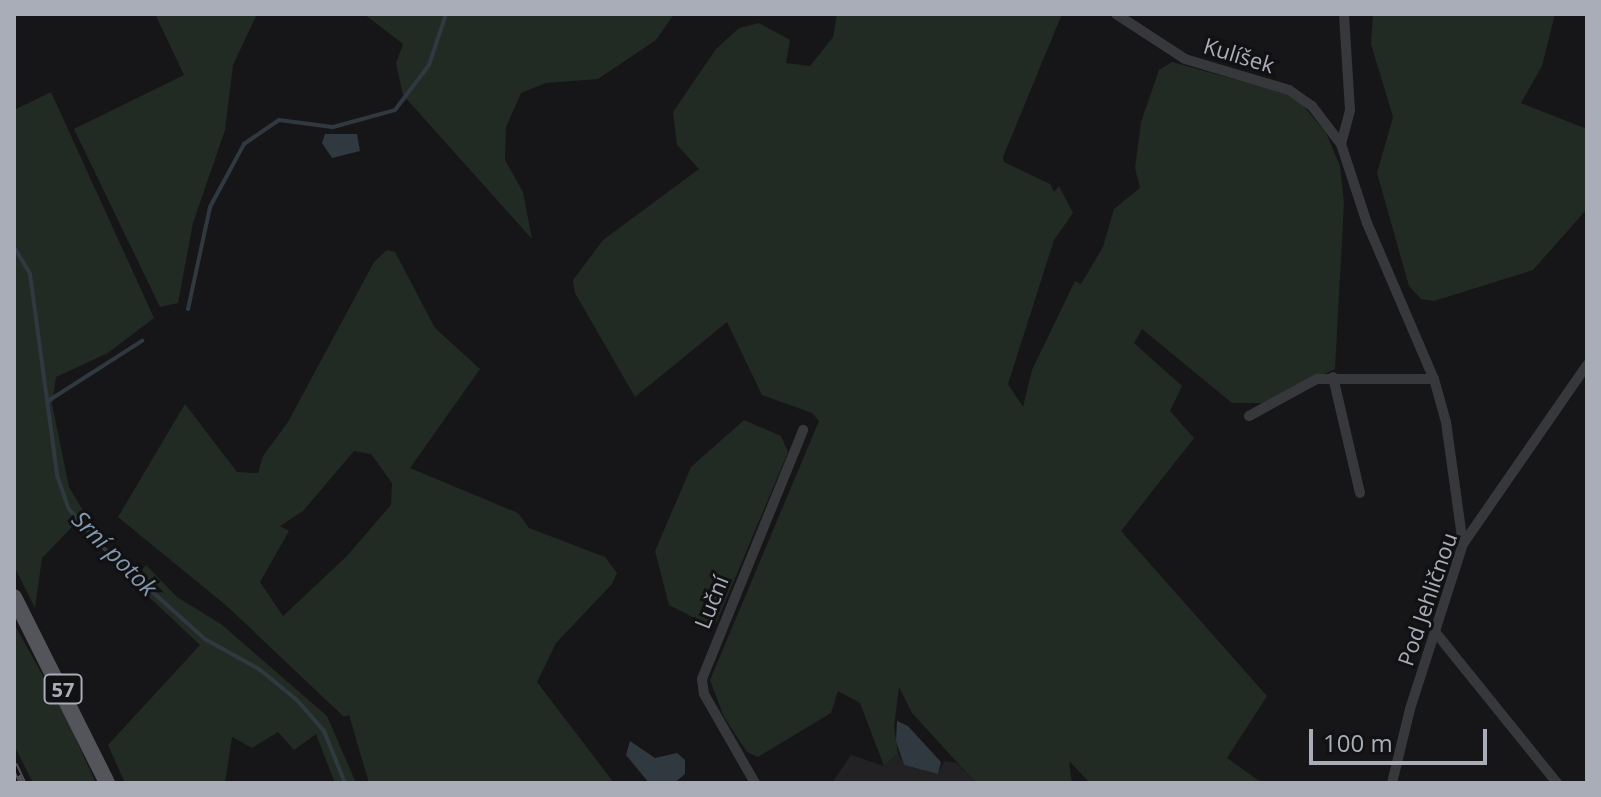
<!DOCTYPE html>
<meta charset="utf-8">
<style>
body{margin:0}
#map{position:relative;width:1601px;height:797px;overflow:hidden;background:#161618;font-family:"Open Sans",sans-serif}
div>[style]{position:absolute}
.built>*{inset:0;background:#222225}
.green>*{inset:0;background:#222a24}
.water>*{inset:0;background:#303840}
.stream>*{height:4px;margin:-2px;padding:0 2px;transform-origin:2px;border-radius:2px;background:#303840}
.minor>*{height:10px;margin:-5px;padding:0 5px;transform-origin:5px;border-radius:5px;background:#37383c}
.primary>*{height:16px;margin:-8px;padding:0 8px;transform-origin:8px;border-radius:8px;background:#54555b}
.rail>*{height:7px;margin-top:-3.5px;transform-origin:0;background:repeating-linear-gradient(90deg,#111113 0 12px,#515257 0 24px);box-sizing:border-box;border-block:2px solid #515257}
span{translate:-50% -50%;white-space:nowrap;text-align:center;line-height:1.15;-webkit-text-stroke:6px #111113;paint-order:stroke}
.shield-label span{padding:2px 6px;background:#111113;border:2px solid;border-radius:6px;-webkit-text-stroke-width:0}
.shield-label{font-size:20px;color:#a9adb7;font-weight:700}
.street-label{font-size:22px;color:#a9adb7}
.water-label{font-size:24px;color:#8399af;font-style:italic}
.frame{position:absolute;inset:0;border:16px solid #a9adb7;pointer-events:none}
.scale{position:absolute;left:1309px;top:729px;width:178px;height:36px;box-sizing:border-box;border:4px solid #a9adb7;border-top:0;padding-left:10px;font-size:24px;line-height:28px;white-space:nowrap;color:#a9adb7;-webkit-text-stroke:6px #111113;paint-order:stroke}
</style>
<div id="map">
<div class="built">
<i style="clip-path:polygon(898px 753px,904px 765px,938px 774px,944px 761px,957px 763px,976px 783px,832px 783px,851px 755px,884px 766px)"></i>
</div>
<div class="green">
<i style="clip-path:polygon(155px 14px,257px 14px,233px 65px,225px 130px,193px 223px,178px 303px,160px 307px,74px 129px,184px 75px)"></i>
<i style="clip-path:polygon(364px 14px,674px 14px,656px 40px,598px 79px,546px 83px,521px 93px,506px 127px,505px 160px,523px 192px,532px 239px,403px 95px,396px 63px,403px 44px)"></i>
<i style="clip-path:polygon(837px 14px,1062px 14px,1003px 157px,1004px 162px,1050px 184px,1054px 192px,1059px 186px,1073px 213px,1054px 240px,1008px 384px,1023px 407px,1032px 370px,1075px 281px,1081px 284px,1103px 247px,1114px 209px,1140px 188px,1135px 168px,1141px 122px,1159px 70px,1172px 62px,1284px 93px,1301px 103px,1326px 133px,1340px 166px,1344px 203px,1335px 369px,1264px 403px,1232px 403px,1142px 329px,1134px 343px,1182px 386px,1170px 411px,1194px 438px,1121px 531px,1267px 696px,1227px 758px,1262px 783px,1090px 783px,1069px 761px,1072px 783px,976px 783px,912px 713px,899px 687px,894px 727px,898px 753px,884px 766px,860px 703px,838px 691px,831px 713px,758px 757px,747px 752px,724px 717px,710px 680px,819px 421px,812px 413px,762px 395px,727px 322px,635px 397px,575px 293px,573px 280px,603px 240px,699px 169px,677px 145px,673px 112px,716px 49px,739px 28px,759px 23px,790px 40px,786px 63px,810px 66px,833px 37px)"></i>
<i style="clip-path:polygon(1373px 14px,1555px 14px,1542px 66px,1521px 103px,1587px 129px,1587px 209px,1533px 270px,1434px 301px,1421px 299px,1409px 286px,1377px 173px,1393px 117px,1371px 44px)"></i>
<i style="clip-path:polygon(51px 92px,154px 318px,108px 353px,56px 377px,52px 404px,69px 487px,88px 519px,71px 528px,42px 558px,35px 608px,14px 566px,14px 110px)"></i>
<i style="clip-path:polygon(evenodd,387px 250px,395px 252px,435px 328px,480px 369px,410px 468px,518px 513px,529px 528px,605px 557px,617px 573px,612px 584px,556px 643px,537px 682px,614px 783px,369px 783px,349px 715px,344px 717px,228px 607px,118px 517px,185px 404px,237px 472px,258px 473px,263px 456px,288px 422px,374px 262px,387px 250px,354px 451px,371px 454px,392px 483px,391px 505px,346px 557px,283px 616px,260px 582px,289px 531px,280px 526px,303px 511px,354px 451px)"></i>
<i style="clip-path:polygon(744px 420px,781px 436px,788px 452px,717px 621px,710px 626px,669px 605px,655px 551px,691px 467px)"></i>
<i style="clip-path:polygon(146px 565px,177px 597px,221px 624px,327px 716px,356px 783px,335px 783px,316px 734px,294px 750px,278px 732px,252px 748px,232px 737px,225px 783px,125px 783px,108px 745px,200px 645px,133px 582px)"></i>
<i style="clip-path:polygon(14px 624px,65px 715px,96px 783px,33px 783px,14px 745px)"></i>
</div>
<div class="water">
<i style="clip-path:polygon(325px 134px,357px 134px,360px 151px,332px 158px,322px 143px)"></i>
<i style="clip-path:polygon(897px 721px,908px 726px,941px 762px,938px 774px,904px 765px,896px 741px)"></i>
<i style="clip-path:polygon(630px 741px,655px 758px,677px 753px,685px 760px,685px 774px,674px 783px,649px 783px,626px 755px)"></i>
</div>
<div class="stream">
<i style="left:14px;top:247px;width:31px;rotate:59deg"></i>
<i style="left:30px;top:274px;width:203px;rotate:82.3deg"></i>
<i style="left:57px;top:475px;width:36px;rotate:71deg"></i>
<i style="left:69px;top:509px;width:45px;rotate:49.5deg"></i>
<i style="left:98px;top:543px;width:144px;rotate:41.9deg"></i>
<i style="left:205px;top:639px;width:62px;rotate:29.1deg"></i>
<i style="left:259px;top:669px;width:49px;rotate:39.2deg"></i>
<i style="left:297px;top:700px;width:41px;rotate:48.9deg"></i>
<i style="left:324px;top:731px;width:56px;rotate:68deg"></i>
<i style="left:188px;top:309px;width:104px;rotate:-77.8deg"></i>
<i style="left:210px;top:207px;width:72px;rotate:-61.6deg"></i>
<i style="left:244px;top:144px;width:42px;rotate:-34.4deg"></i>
<i style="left:279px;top:120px;width:54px;rotate:7.4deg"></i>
<i style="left:333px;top:127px;width:64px;rotate:-15.3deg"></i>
<i style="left:395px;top:110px;width:56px;rotate:-52.9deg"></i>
<i style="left:429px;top:65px;width:54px;rotate:-71.6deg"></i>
<i style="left:48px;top:401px;width:112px;rotate:-32.6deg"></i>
</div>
<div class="minor">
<i style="left:1116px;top:14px;width:82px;rotate:33.1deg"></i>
<i style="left:1185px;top:59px;width:109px;rotate:16.6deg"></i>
<i style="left:1289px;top:90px;width:28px;rotate:35deg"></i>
<i style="left:1312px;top:106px;width:48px;rotate:52.7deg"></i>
<i style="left:1341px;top:144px;width:83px;rotate:71.8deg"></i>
<i style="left:1367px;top:223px;width:170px;rotate:66.8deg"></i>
<i style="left:1434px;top:379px;width:45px;rotate:74.4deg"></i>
<i style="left:1446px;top:422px;width:123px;rotate:82.1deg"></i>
<i style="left:1341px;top:144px;width:35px;rotate:-75deg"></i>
<i style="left:1350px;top:110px;width:96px;rotate:-93.6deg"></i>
<i style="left:1333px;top:377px;width:119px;rotate:76.9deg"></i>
<i style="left:1249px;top:416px;width:77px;rotate:-28.6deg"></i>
<i style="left:1317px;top:379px;width:117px"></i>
<i style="left:1436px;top:633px;width:193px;rotate:51.1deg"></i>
<i style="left:755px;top:783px;width:103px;rotate:-119.8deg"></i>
<i style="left:704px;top:694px;width:15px;rotate:-98deg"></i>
<i style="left:702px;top:679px;width:269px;rotate:-67.9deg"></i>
<i style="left:1392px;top:783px;width:76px;rotate:-76.3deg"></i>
<i style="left:1410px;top:709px;width:173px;rotate:-72.2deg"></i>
<i style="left:1463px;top:544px;width:218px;rotate:-55.3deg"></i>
</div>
<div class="primary">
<i style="left:14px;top:597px;width:208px;rotate:63.4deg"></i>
</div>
<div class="rail">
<i style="left:14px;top:764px;width:21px;rotate:65deg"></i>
</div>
<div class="shield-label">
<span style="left:63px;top:689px">57</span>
</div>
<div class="street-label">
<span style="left:1239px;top:55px;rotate:17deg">Kulíšek</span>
<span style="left:1427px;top:599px;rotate:-71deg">Pod Jehličnou</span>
<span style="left:711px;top:602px;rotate:-68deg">Luční</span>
</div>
<div class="water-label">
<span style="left:115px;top:553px;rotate:45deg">Srní potok</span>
</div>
<div class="frame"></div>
<div class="scale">100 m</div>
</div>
